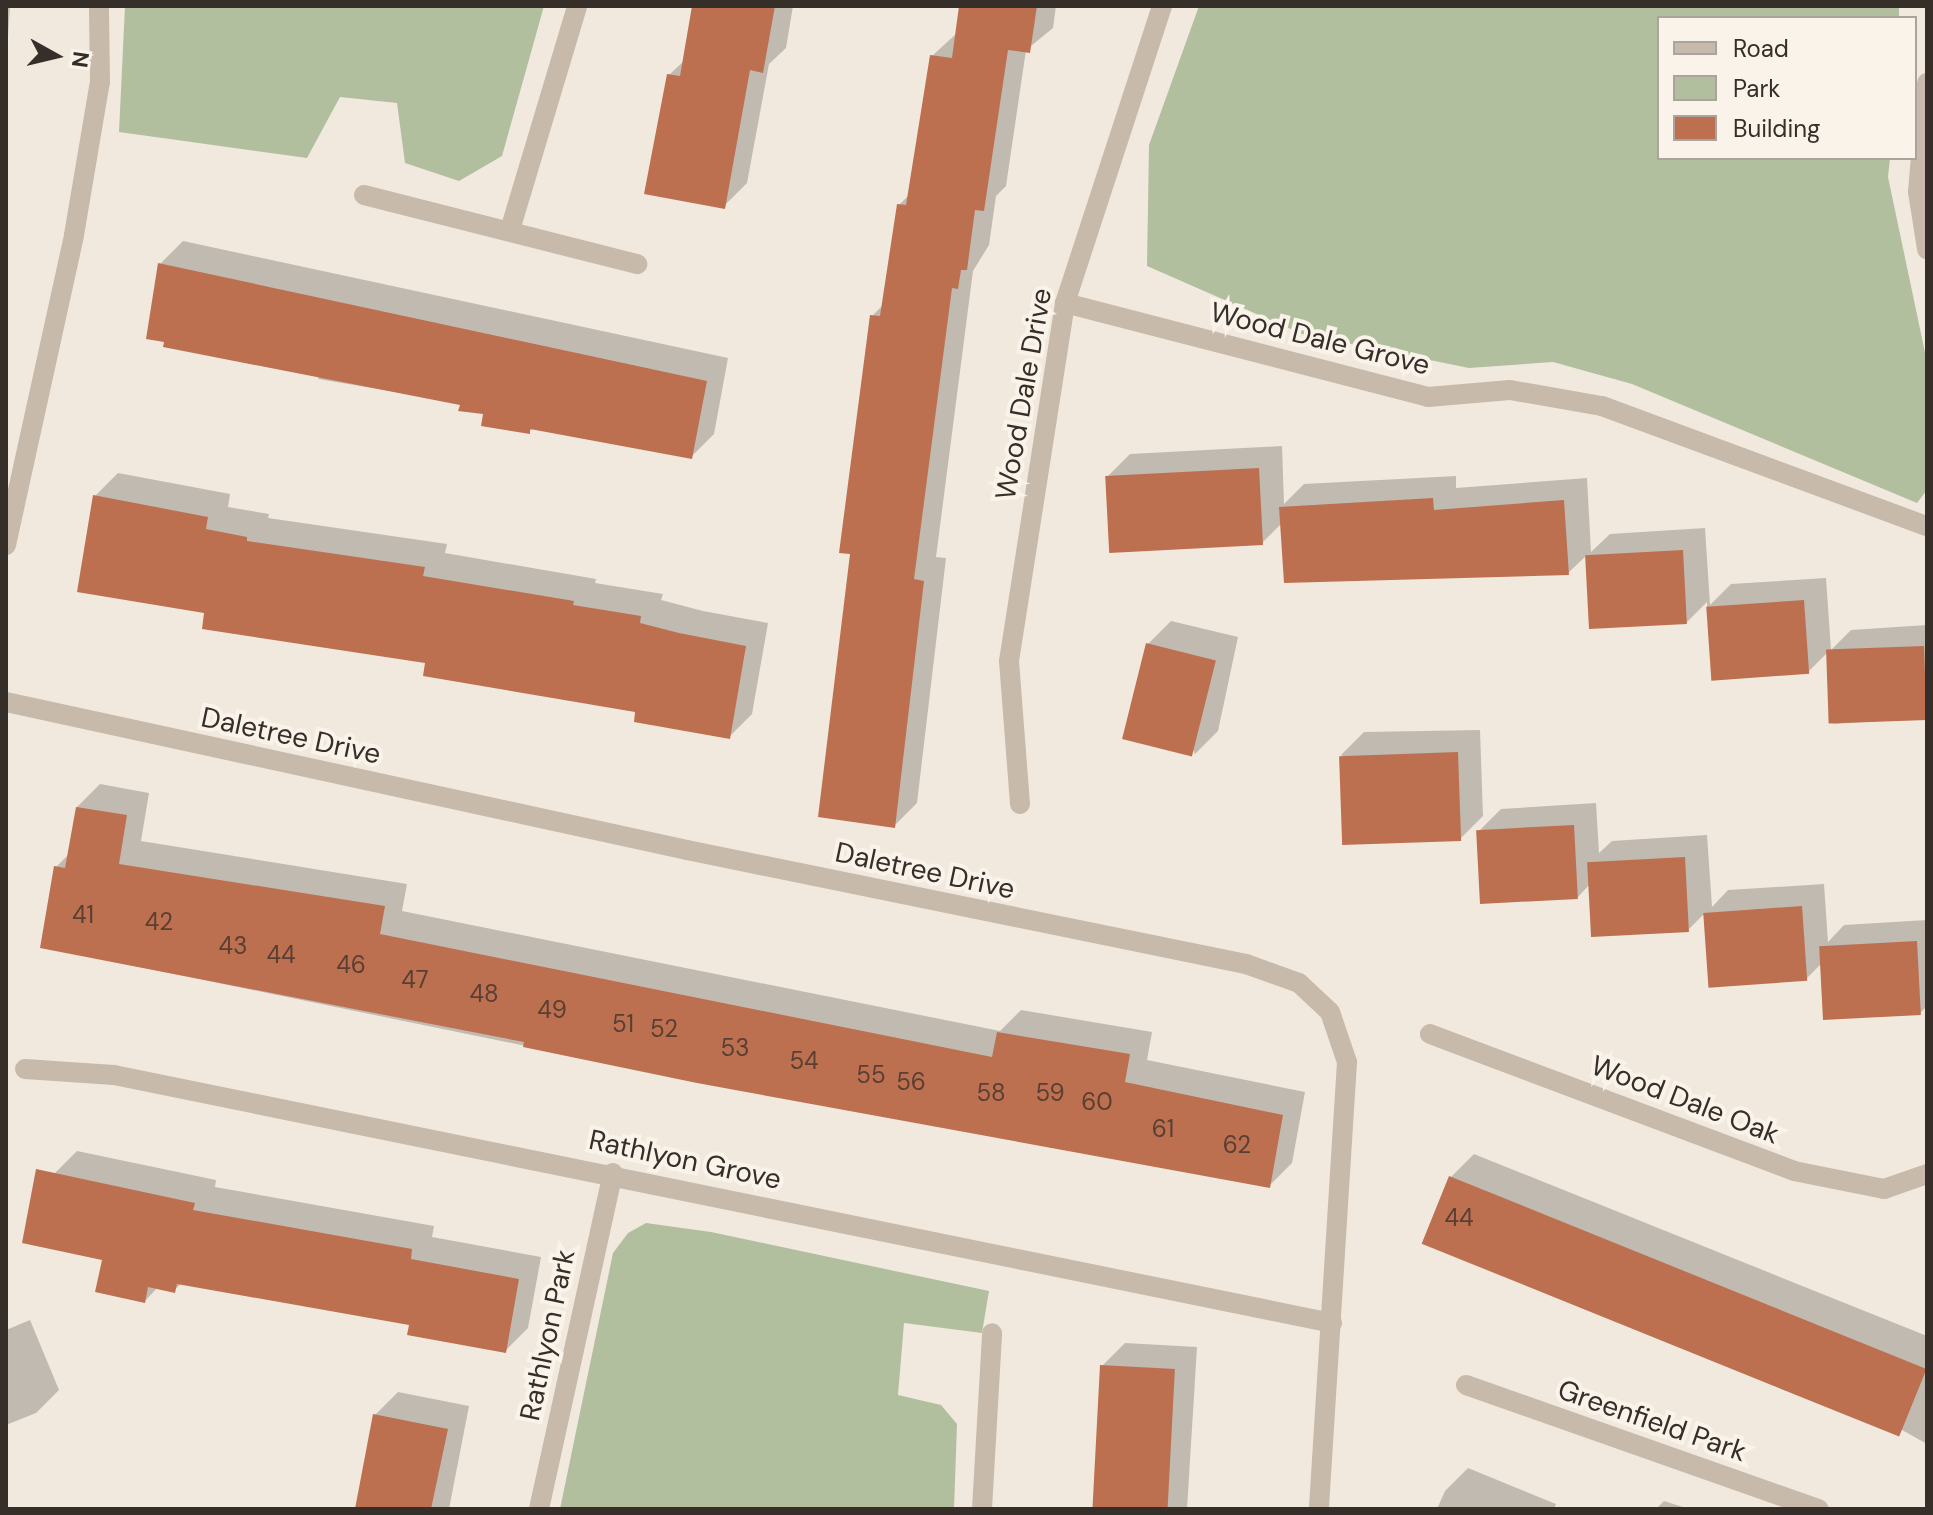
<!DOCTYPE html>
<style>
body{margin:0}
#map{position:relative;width:1933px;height:1515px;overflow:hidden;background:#f1e9de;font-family:"DM Sans",sans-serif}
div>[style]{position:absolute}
.green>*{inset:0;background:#b2bf9f}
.shadow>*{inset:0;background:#0003}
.building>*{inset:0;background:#bd7050;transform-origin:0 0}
.street>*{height:20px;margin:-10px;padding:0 10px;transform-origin:10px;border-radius:10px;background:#c8baab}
span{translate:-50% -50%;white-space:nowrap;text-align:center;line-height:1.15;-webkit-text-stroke:8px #f9f3ea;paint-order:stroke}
.number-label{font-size:24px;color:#583e33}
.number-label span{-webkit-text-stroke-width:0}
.street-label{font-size:28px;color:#362e29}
.frame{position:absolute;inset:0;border:8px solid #362e29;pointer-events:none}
.legend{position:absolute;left:1657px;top:16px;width:260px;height:144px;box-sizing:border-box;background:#f9f3ea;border:2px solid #aba49d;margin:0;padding:10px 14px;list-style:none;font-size:24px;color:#362e29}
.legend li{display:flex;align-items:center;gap:16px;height:40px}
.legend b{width:40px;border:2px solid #aba49d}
.north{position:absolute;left:16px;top:16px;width:80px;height:80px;-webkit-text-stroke:6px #f9f3ea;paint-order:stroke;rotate:98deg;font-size:22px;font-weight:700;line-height:32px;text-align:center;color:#362e29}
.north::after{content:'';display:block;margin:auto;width:28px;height:36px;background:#362e29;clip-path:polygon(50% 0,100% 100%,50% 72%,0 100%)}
</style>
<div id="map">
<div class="green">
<i style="clip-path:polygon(125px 6px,544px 6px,502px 156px,459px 181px,405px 163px,397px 103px,340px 97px,307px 158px,119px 132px)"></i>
<i style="clip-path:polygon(1199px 6px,1899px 6px,1899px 18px,1659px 18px,1659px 158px,1890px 158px,1888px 177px,1927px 362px,1927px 490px,1917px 503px,1632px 384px,1553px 362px,1469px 368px,1302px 334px,1147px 266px,1149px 145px)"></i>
<i style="clip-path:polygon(646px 1223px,711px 1232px,989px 1291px,982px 1333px,904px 1323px,898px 1395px,941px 1405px,957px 1424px,954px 1509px,560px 1509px,613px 1253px,628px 1233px)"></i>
</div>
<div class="shadow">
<i style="clip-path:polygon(6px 6px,10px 6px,6px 67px)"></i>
<i style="clip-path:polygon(694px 6px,793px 6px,786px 48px,769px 64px,747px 183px,724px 206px,669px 75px,685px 60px)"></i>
<i style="clip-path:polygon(961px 6px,1056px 6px,1053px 28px,1026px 50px,1006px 186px,996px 196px,989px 245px,973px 271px,936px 557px,946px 558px,917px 803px,894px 826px,852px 553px,872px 316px,884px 304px,899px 205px,909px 195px,932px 56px,957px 33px)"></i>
<i style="clip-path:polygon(183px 241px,728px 358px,714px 434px,691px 457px,533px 428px,529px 432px,462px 403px,318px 379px,320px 374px,160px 264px)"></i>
<i style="clip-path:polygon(1282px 446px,1284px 504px,1304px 484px,1456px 476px,1456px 488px,1587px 478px,1591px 552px,1610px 534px,1705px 528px,1710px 605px,1731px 584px,1826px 578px,1831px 650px,1851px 630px,1927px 625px,1927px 718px,1833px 724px,1828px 652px,1808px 672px,1712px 677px,1707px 602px,1686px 623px,1592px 627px,1587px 555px,1568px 573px,1282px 523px,1262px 543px,1107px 477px,1130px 454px)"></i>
<i style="clip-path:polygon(118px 473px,230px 494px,228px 507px,269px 514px,268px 518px,447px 544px,445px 553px,596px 579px,595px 583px,663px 594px,661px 600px,703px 611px,768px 623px,752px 714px,729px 737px,638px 711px,207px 611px,95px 496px)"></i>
<i style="clip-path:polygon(1171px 621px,1238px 637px,1218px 731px,1195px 754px,1148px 644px)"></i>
<i style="clip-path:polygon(1480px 730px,1483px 816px,1460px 839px,1341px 755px,1364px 732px)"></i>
<i style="clip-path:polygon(100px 784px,149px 793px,141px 841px,407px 884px,402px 911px,1000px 1031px,1021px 1010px,1152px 1032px,1147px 1060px,1305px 1092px,1292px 1163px,1269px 1186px,697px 1081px,42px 947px,56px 867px,70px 853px,77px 807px)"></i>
<i style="clip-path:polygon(1596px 803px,1599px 853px,1612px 841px,1707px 835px,1712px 907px,1728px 890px,1824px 884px,1828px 942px,1844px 925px,1927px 920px,1927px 1006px,1920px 1013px,1822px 963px,1806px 979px,1705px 913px,1688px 930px,1590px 884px,1578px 897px,1478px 832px,1501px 809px)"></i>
<i style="clip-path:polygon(77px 1151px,216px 1180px,215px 1187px,434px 1226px,432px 1237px,541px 1257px,528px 1328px,505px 1351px,411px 1323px,182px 1283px,174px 1290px,158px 1287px,145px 1301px,105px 1259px,54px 1174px)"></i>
<i style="clip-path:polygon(1474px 1154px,1927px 1336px,1927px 1444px,1451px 1177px)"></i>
<i style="clip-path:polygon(30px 1320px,59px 1390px,36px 1413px,6px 1425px,6px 1330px)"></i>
<i style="clip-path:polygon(1125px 1343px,1197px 1347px,1187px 1509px,1094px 1509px,1102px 1366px)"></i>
<i style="clip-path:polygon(398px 1392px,469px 1406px,449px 1509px,357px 1509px,375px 1415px)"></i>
<i style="clip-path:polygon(1468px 1468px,1556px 1504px,1554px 1509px,1437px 1509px,1445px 1491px)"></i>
<i style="clip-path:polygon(1664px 1501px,1689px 1509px,1656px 1509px)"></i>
</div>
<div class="building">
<i style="clip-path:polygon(692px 6px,775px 6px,763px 73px,750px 70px,725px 209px,644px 194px,667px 74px,680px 76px)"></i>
<i style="clip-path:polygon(959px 6px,1037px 6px,1030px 53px,1008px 50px,984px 211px,975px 210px,967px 270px,961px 270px,958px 289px,952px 288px,914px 579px,924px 581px,895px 828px,818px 817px,850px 554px,839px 553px,870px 315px,880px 316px,897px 204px,906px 205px,930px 55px,952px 58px)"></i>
<i style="clip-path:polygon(158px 263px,707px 381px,692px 459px,530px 429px,530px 434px,481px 426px,483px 414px,458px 411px,460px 405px,163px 347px,164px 342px,146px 339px)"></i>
<i style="left:1259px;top:468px;width:77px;height:154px;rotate:87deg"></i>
<i style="clip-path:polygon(93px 495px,208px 517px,206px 529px,247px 537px,247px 541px,425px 567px,423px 576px,574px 601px,573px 605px,641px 616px,640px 623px,679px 633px,746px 646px,730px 739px,634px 722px,635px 712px,423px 676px,425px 663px,202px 629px,204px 613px,77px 592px)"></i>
<i style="clip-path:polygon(1433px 498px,1434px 510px,1564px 500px,1569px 575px,1284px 583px,1279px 507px)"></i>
<i style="left:1683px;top:550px;width:74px;height:98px;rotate:87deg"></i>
<i style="left:1804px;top:600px;width:74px;height:98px;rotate:86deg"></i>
<i style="left:1146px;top:643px;width:72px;height:99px;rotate:14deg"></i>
<i style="left:1924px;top:646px;width:74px;height:98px;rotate:88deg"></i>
<i style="left:1458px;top:752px;width:89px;height:119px;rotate:88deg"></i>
<i style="clip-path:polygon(76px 807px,127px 815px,119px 864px,385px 906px,380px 934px,992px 1057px,997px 1032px,1130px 1054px,1125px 1082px,1283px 1115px,1270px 1188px,697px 1083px,523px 1047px,524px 1042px,40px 948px,54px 866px,65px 868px)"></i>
<i style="left:1574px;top:825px;width:74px;height:98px;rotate:87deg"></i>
<i style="left:1685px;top:857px;width:75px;height:98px;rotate:87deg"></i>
<i style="left:1802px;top:906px;width:75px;height:99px;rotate:86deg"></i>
<i style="left:1917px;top:941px;width:74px;height:98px;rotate:87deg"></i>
<i style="clip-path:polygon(36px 1169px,195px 1203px,193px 1210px,412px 1249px,411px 1259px,519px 1279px,506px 1353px,407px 1335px,409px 1325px,177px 1284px,175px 1293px,148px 1287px,145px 1303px,95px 1292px,102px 1260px,22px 1243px)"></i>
<i style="left:1449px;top:1176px;width:515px;height:73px;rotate:22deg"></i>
<i style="left:1100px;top:1365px;width:75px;height:144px;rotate:3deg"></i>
<i style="clip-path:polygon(373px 1414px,448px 1429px,431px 1509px,355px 1509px)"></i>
</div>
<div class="street">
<i style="left:1927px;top:83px;width:109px;rotate:94.7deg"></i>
<i style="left:1918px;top:192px;width:58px;rotate:81deg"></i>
<i style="left:364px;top:195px;width:282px;rotate:14.2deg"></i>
<i style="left:510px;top:230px;width:234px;rotate:-73.3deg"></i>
<i style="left:1065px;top:303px;width:375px;rotate:14.5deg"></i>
<i style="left:1428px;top:397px;width:82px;rotate:-4.9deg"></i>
<i style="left:1510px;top:390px;width:93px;rotate:9.9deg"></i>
<i style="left:1602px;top:406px;width:346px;rotate:20.3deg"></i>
<i style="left:6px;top:545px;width:317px;rotate:-77.6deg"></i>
<i style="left:74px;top:235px;width:155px;rotate:-80.4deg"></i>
<i style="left:100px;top:82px;width:76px;rotate:-90.8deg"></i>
<i style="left:6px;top:702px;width:697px;rotate:12.26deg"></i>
<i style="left:687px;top:850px;width:571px;rotate:11.53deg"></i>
<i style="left:1246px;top:964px;width:56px;rotate:19.7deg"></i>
<i style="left:1299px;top:983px;width:42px;rotate:43.1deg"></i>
<i style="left:1330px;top:1012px;width:53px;rotate:71.2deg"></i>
<i style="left:1347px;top:1062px;width:448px;rotate:93.6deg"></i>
<i style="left:1020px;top:804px;width:143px;rotate:-94.4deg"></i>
<i style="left:1009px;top:661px;width:362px;rotate:-81.1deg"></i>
<i style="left:1065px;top:303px;width:312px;rotate:-71.9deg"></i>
<i style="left:1430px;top:1034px;width:389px;rotate:20.6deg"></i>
<i style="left:1794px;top:1171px;width:92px;rotate:11.3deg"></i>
<i style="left:1884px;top:1189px;width:46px;rotate:-19.2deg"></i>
<i style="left:25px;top:1069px;width:89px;rotate:3.9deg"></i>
<i style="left:114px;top:1075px;width:1243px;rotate:11.51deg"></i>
<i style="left:1466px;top:1385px;width:374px;rotate:19.4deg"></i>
<i style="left:539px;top:1509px;width:344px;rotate:-77.6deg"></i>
<i style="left:982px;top:1509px;width:176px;rotate:-86.7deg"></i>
</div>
<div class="number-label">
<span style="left:83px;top:915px">41</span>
<span style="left:159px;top:922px">42</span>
<span style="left:233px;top:946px">43</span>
<span style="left:281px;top:955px">44</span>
<span style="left:351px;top:965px">46</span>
<span style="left:415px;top:980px">47</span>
<span style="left:484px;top:994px">48</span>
<span style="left:552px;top:1010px">49</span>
<span style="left:623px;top:1024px">51</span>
<span style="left:664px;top:1029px">52</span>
<span style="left:735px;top:1048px">53</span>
<span style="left:804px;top:1061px">54</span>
<span style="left:871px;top:1075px">55</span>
<span style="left:911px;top:1082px">56</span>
<span style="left:991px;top:1093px">58</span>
<span style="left:1050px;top:1093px">59</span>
<span style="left:1097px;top:1102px">60</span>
<span style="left:1163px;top:1129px">61</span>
<span style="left:1237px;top:1145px">62</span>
<span style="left:1459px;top:1218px">44</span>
</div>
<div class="street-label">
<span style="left:1320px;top:339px;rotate:14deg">Wood Dale Grove</span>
<span style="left:1024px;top:394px;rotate:-80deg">Wood Dale Drive</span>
<span style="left:291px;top:736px;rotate:12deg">Daletree Drive</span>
<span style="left:925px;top:871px;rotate:12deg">Daletree Drive</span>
<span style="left:1685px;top:1100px;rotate:21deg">Wood Dale Oak</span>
<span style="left:685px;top:1160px;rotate:12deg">Rathlyon Grove</span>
<span style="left:548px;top:1335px;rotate:-78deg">Rathlyon Park</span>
<span style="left:1652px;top:1421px;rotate:19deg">Greenfield Park</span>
</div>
<div class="frame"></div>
<ul class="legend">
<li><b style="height:10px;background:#c8baab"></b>Road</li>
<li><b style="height:22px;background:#b2bf9f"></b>Park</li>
<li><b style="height:22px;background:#bd7050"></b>Building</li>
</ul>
<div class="north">N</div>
</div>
